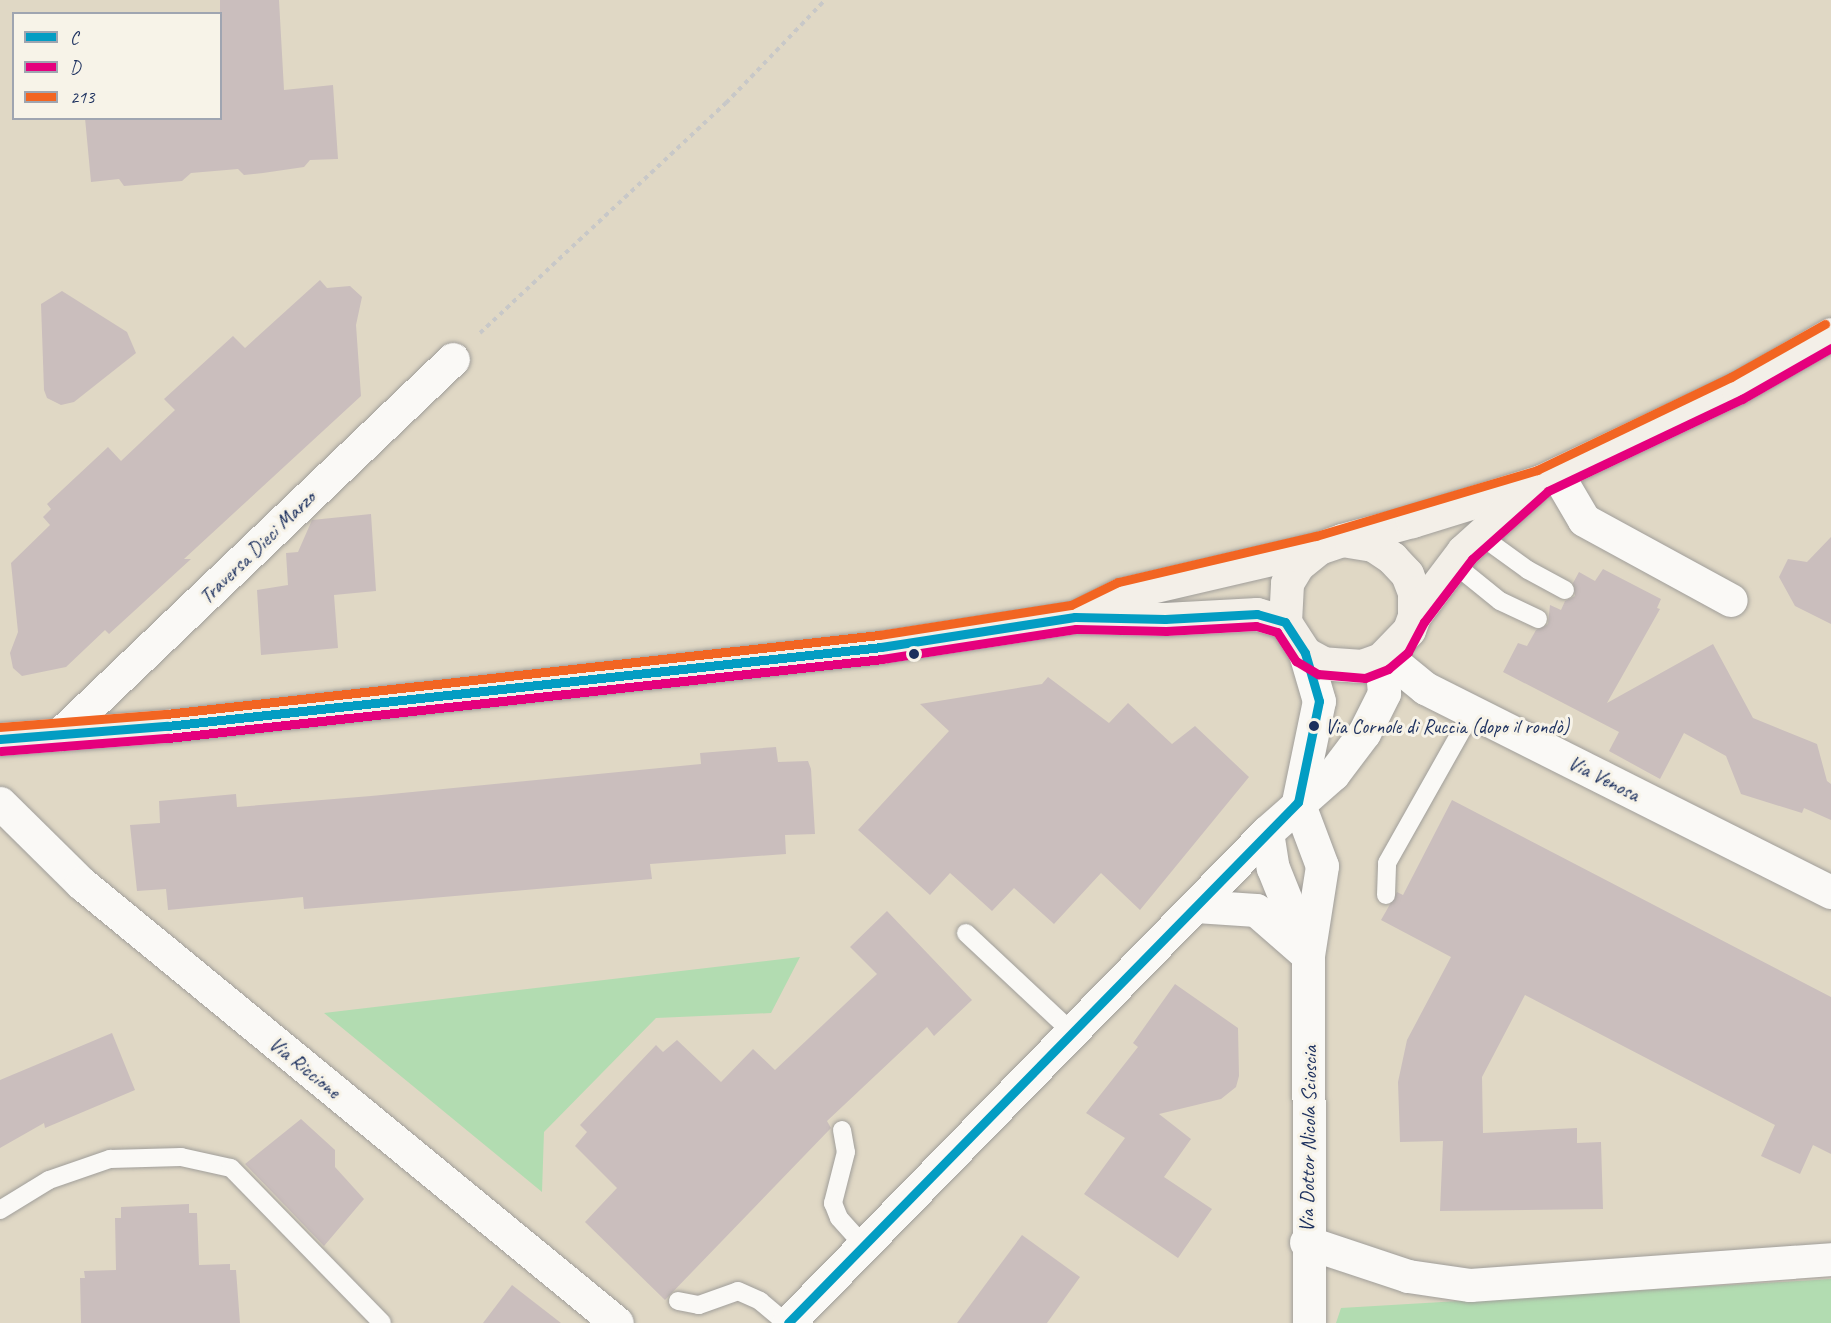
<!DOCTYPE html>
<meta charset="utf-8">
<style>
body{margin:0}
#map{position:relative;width:1831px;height:1323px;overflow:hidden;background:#e0d8c5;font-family:Caveat,sans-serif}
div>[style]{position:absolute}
.green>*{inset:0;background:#b2dcb1}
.building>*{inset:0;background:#cabebd}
.path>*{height:4px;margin-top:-2px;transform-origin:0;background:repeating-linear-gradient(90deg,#c8c8c8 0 4.5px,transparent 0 9px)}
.roads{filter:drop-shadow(0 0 2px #a09e9a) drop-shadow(0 0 2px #a09e9a)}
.service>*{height:18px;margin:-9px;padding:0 9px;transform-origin:9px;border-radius:9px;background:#faf9f6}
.minor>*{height:33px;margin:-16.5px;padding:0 16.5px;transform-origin:16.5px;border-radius:16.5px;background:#faf9f6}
.tertiary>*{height:33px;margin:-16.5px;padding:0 16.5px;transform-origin:16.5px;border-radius:16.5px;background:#faf9f6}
.secondary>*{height:33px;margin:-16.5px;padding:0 16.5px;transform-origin:16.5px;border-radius:16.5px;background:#f3efe8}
.bus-1>*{height:9px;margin:-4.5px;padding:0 4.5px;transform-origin:4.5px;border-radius:4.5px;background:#039dc3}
.bus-2>*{height:9px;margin:-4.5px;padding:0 4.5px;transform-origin:4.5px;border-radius:4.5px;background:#e5007d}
.bus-3>*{height:9px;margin:-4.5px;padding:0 4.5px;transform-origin:4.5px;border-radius:4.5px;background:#f26522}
.dots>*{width:16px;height:16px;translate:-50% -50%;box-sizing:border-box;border:3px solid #f7f3e8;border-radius:50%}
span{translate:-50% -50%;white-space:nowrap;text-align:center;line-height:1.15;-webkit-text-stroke:6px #f7f3e8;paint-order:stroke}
.bus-label{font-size:20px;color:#1b2f5e}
.left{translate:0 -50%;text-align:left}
.street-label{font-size:21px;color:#1b2f5e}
.legend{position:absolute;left:12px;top:12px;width:210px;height:108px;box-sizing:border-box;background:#f7f3e8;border:2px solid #9fa5b1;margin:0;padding:8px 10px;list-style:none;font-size:18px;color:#1b2f5e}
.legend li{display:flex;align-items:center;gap:12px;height:30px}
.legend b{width:30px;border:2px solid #9fa5b1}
</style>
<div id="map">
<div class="green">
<i style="clip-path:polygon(800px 957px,771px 1013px,656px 1018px,544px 1132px,542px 1192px,324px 1013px)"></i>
<i style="clip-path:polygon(1831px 1279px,1831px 1323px,1336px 1323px,1341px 1308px)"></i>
</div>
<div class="building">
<i style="clip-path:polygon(220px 0,279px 0,284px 90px,333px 85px,338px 159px,310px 160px,304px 167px,263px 173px,244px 175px,238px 169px,191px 173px,182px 181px,124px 186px,119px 179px,91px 182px,85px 118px,220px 118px)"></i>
<i style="clip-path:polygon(320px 280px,327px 288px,350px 286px,362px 297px,356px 325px,361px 396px,184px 559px,191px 559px,109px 634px,105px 630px,66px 667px,22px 676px,13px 668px,10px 653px,18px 632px,11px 563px,50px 525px,43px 517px,51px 509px,47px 504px,108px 447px,121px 461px,175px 410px,164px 399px,233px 336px,245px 348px)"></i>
<i style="clip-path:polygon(62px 291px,127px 332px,136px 353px,74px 402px,61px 405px,47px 398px,44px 390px,41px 304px)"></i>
<i style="clip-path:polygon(371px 514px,376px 591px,334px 595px,338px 648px,261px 655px,257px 590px,288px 585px,286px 553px,298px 552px,312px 520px)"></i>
<i style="clip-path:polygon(1831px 537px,1831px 624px,1795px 606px,1779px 577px,1788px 559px,1807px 562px)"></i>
<i style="clip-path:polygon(1603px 569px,1661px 599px,1657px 608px,1660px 609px,1607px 703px,1713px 644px,1753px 718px,1817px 744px,1827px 781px,1831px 784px,1831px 820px,1804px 808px,1802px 813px,1741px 794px,1726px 756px,1684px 733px,1660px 779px,1609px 751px,1619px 732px,1503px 672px,1518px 643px,1527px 646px,1536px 630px,1548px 624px,1550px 605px,1561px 610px,1565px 601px,1575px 596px,1573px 583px,1579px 572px,1595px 581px)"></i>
<i style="clip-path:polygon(1048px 677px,1109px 723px,1128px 703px,1172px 744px,1195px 726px,1249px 777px,1140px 910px,1101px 873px,1054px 924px,1014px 888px,992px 911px,950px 873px,930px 895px,858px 830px,949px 731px,920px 704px,1042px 684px)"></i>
<i style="clip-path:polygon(776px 747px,778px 762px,808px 761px,811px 769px,815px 834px,785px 835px,786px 854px,650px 864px,652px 879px,304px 909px,303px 897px,168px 910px,166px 889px,137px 891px,130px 825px,160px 823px,159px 801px,236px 794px,237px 807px,371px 796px,701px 764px,700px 753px)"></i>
<i style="clip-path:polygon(1452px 800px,1831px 997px,1831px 1154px,1813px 1145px,1800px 1174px,1761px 1156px,1775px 1125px,1525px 995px,1482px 1077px,1483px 1133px,1577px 1128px,1577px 1143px,1601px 1142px,1603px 1209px,1440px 1211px,1443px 1141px,1400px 1142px,1398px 1082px,1407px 1040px,1451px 957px,1381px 920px,1397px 892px,1403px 895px)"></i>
<i style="clip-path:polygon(887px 911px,972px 1000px,934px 1036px,927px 1027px,827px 1121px,831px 1128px,665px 1300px,585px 1222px,617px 1188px,575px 1146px,587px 1132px,580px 1125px,656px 1045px,663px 1052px,677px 1040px,721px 1082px,753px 1049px,775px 1070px,877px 974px,850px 947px)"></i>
<i style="clip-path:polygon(1175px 984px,1238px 1028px,1239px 1076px,1236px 1087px,1221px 1099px,1159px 1114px,1191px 1139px,1164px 1177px,1212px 1209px,1178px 1258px,1084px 1194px,1125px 1138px,1086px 1113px,1138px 1047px,1133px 1043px)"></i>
<i style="clip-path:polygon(112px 1033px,135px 1090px,45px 1128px,44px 1123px,0 1148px,0 1080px)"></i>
<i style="clip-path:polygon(301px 1119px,335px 1150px,335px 1167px,364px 1199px,324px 1246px,245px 1164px)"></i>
<i style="clip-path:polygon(189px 1204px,189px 1213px,197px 1213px,199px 1265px,230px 1264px,230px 1270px,236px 1270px,240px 1323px,81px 1323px,80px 1278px,85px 1278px,84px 1271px,116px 1270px,115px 1218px,121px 1218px,121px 1207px)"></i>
<i style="clip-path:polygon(1022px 1235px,1080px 1277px,1047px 1323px,957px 1323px)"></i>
<i style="clip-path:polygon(512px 1285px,561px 1323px,483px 1323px)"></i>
</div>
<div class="path">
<i style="left:480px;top:333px;width:337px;rotate:-43.1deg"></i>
<i style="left:726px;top:103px;width:143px;rotate:-46.1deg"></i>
</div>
<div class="roads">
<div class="service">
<i style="left:1481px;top:536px;width:58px;rotate:35.9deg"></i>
<i style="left:1528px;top:570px;width:42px;rotate:28.4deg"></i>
<i style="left:1453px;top:563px;width:60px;rotate:39deg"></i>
<i style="left:1500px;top:601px;width:42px;rotate:25.3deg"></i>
<i style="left:1386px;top:895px;width:32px;rotate:-88deg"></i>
<i style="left:1387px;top:863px;width:173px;rotate:-60.6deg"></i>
<i style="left:966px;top:933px;width:146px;rotate:43.1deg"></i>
<i style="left:842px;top:1130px;width:22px;rotate:80deg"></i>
<i style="left:846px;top:1152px;width:53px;rotate:104.3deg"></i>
<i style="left:833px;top:1203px;width:16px;rotate:68deg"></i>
<i style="left:839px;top:1218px;width:38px;rotate:48deg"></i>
<i style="left:0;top:1210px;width:57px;rotate:-31.5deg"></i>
<i style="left:49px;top:1180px;width:65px;rotate:-19deg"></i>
<i style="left:110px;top:1159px;width:71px;rotate:-1.6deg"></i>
<i style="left:181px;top:1157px;width:51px;rotate:12.4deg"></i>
<i style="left:231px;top:1168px;width:216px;rotate:45.7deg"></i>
<i style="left:678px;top:1301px;width:21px;rotate:11deg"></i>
<i style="left:699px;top:1305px;width:41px;rotate:-19.7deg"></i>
<i style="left:738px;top:1291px;width:24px;rotate:24deg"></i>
<i style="left:760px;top:1301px;width:34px;rotate:40deg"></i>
</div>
<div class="minor">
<i style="left:1557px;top:474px;width:53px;rotate:59.6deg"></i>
<i style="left:1584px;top:520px;width:167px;rotate:28.6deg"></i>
<i style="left:1381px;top:659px;width:11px;rotate:10deg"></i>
<i style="left:1392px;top:661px;width:43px;rotate:39.3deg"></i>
<i style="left:1425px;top:688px;width:454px;rotate:26.7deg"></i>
<i style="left:60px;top:734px;width:543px;rotate:-43.66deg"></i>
<i style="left:1298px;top:802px;width:68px;rotate:69.4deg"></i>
<i style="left:1322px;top:866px;width:90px;rotate:98.9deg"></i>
<i style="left:1308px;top:955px;width:368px;rotate:89.8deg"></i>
<i style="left:0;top:803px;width:114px;rotate:44.6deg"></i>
<i style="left:81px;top:883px;width:693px;rotate:39.38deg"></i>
<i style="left:1267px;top:832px;width:36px;rotate:81deg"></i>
<i style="left:1273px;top:868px;width:94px;rotate:68.1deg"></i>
<i style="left:1196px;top:906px;width:60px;rotate:3.8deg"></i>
<i style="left:1256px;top:910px;width:64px;rotate:41.2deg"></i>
<i style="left:1306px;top:1242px;width:108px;rotate:18.4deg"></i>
<i style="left:1408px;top:1276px;width:63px;rotate:8.3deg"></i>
<i style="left:1470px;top:1285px;width:362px;rotate:-4.1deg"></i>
</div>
<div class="tertiary">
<i style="left:1298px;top:802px;width:103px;rotate:-78.3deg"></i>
<i style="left:1319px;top:701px;width:50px;rotate:-106.3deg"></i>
<i style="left:788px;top:1323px;width:686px;rotate:-45.71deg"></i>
<i style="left:1267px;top:832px;width:88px;rotate:-41.3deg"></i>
<i style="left:1333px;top:774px;width:51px;rotate:-52.9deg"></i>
<i style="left:1364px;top:733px;width:45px;rotate:-63.4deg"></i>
<i style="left:1384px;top:693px;width:34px;rotate:-95deg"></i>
</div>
<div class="secondary">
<i style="left:1342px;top:540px;width:31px;rotate:9deg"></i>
<i style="left:1373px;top:545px;width:23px;rotate:34deg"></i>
<i style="left:1392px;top:558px;width:22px;rotate:47deg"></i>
<i style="left:1407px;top:574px;width:19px;rotate:69deg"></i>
<i style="left:1414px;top:592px;width:24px;rotate:90deg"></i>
<i style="left:1414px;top:616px;width:15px;rotate:110deg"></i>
<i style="left:1409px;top:630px;width:40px;rotate:134deg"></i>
<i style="left:1381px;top:659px;width:20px;rotate:160deg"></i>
<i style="left:1362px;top:666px;width:39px;rotate:-176deg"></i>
<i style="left:1323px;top:663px;width:21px;rotate:-151deg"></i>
<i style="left:1305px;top:653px;width:37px;rotate:-123deg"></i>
<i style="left:1285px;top:622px;width:39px;rotate:-87deg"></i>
<i style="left:1287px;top:583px;width:21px;rotate:-59deg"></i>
<i style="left:1298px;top:565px;width:27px;rotate:-39deg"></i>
<i style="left:1319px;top:548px;width:24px;rotate:-19deg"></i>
<i style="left:1342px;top:540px;width:73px;rotate:-15.2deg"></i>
<i style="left:1412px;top:521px;width:135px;rotate:-17.2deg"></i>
<i style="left:1541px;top:481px;width:217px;rotate:-25.4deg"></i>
<i style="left:1737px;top:388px;width:108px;rotate:-29.9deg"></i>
<i style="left:1079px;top:615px;width:47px;rotate:-26.6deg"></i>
<i style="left:1121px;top:594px;width:203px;rotate:-13.1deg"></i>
<i style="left:1414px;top:616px;width:81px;rotate:-53deg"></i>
<i style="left:1463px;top:551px;width:94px;rotate:-42deg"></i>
<i style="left:0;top:739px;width:168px;rotate:-4.5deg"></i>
<i style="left:167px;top:726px;width:718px;rotate:-6.31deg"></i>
<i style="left:881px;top:647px;width:196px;rotate:-8.8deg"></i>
<i style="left:1075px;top:617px;width:90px;rotate:1.3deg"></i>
<i style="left:1165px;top:619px;width:92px;rotate:-3.1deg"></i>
<i style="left:1257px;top:614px;width:29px;rotate:16deg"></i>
</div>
</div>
<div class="bus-1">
<i style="left:0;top:739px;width:168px;rotate:-4.5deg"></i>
<i style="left:167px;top:726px;width:718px;rotate:-6.31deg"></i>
<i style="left:881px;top:647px;width:196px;rotate:-8.8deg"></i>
<i style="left:1075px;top:617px;width:90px;rotate:1.3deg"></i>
<i style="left:1165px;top:619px;width:92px;rotate:-3.1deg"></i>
<i style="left:1257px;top:614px;width:29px;rotate:16deg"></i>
<i style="left:1285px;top:622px;width:37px;rotate:57deg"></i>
<i style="left:1305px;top:653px;width:50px;rotate:73.7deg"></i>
<i style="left:1319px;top:701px;width:103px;rotate:101.7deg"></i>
<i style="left:1298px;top:802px;width:729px;rotate:134.39deg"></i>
</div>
<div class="bus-2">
<i style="left:1px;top:751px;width:168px;rotate:-4.5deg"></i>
<i style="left:168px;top:738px;width:718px;rotate:-6.31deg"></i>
<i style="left:882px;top:659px;width:196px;rotate:-8.8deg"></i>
<i style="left:1076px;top:629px;width:90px;rotate:1.3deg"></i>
<i style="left:1166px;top:631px;width:90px;rotate:-3.2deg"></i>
<i style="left:1256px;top:626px;width:22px;rotate:16deg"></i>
<i style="left:1277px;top:632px;width:35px;rotate:57deg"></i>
<i style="left:1296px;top:661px;width:26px;rotate:31deg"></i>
<i style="left:1318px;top:674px;width:47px;rotate:4.9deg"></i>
<i style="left:1365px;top:678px;width:25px;rotate:-21deg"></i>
<i style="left:1388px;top:669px;width:26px;rotate:-40deg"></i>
<i style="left:1408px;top:652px;width:34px;rotate:-62deg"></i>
<i style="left:1424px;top:622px;width:79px;rotate:-52.7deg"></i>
<i style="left:1472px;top:559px;width:102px;rotate:-41.8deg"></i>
<i style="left:1548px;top:491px;width:215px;rotate:-25.4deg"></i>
<i style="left:1742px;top:399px;width:103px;rotate:-29.8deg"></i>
</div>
<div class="bus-3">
<i style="left:0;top:727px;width:167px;rotate:-4.5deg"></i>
<i style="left:166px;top:714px;width:717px;rotate:-6.32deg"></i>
<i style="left:879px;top:635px;width:194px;rotate:-8.9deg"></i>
<i style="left:1071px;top:605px;width:52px;rotate:-26.1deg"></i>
<i style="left:1118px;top:582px;width:203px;rotate:-13.1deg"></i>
<i style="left:1316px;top:536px;width:231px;rotate:-16.6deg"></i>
<i style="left:1537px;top:470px;width:215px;rotate:-25.6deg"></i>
<i style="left:1731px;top:377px;width:108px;rotate:-29.4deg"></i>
</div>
<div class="dots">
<i style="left:914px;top:654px;background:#1b2f5e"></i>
<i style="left:1314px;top:726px;background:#1b2f5e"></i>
</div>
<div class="bus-label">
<span class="left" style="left:1325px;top:726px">Via Cornole di Ruccia (dopo il rondò)</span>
</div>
<div class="street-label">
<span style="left:257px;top:547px;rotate:-44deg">Traversa Dieci Marzo</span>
<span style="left:1604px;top:778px;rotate:27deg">Via Venosa</span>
<span style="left:305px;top:1067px;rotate:39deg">Via Riccione</span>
<span style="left:1308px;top:1139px;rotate:-89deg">Via Dottor Nicola Scioscia</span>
</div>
<ul class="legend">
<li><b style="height:8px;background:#039dc3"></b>C</li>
<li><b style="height:8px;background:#e5007d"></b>D</li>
<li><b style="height:8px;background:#f26522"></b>213</li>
</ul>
</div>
